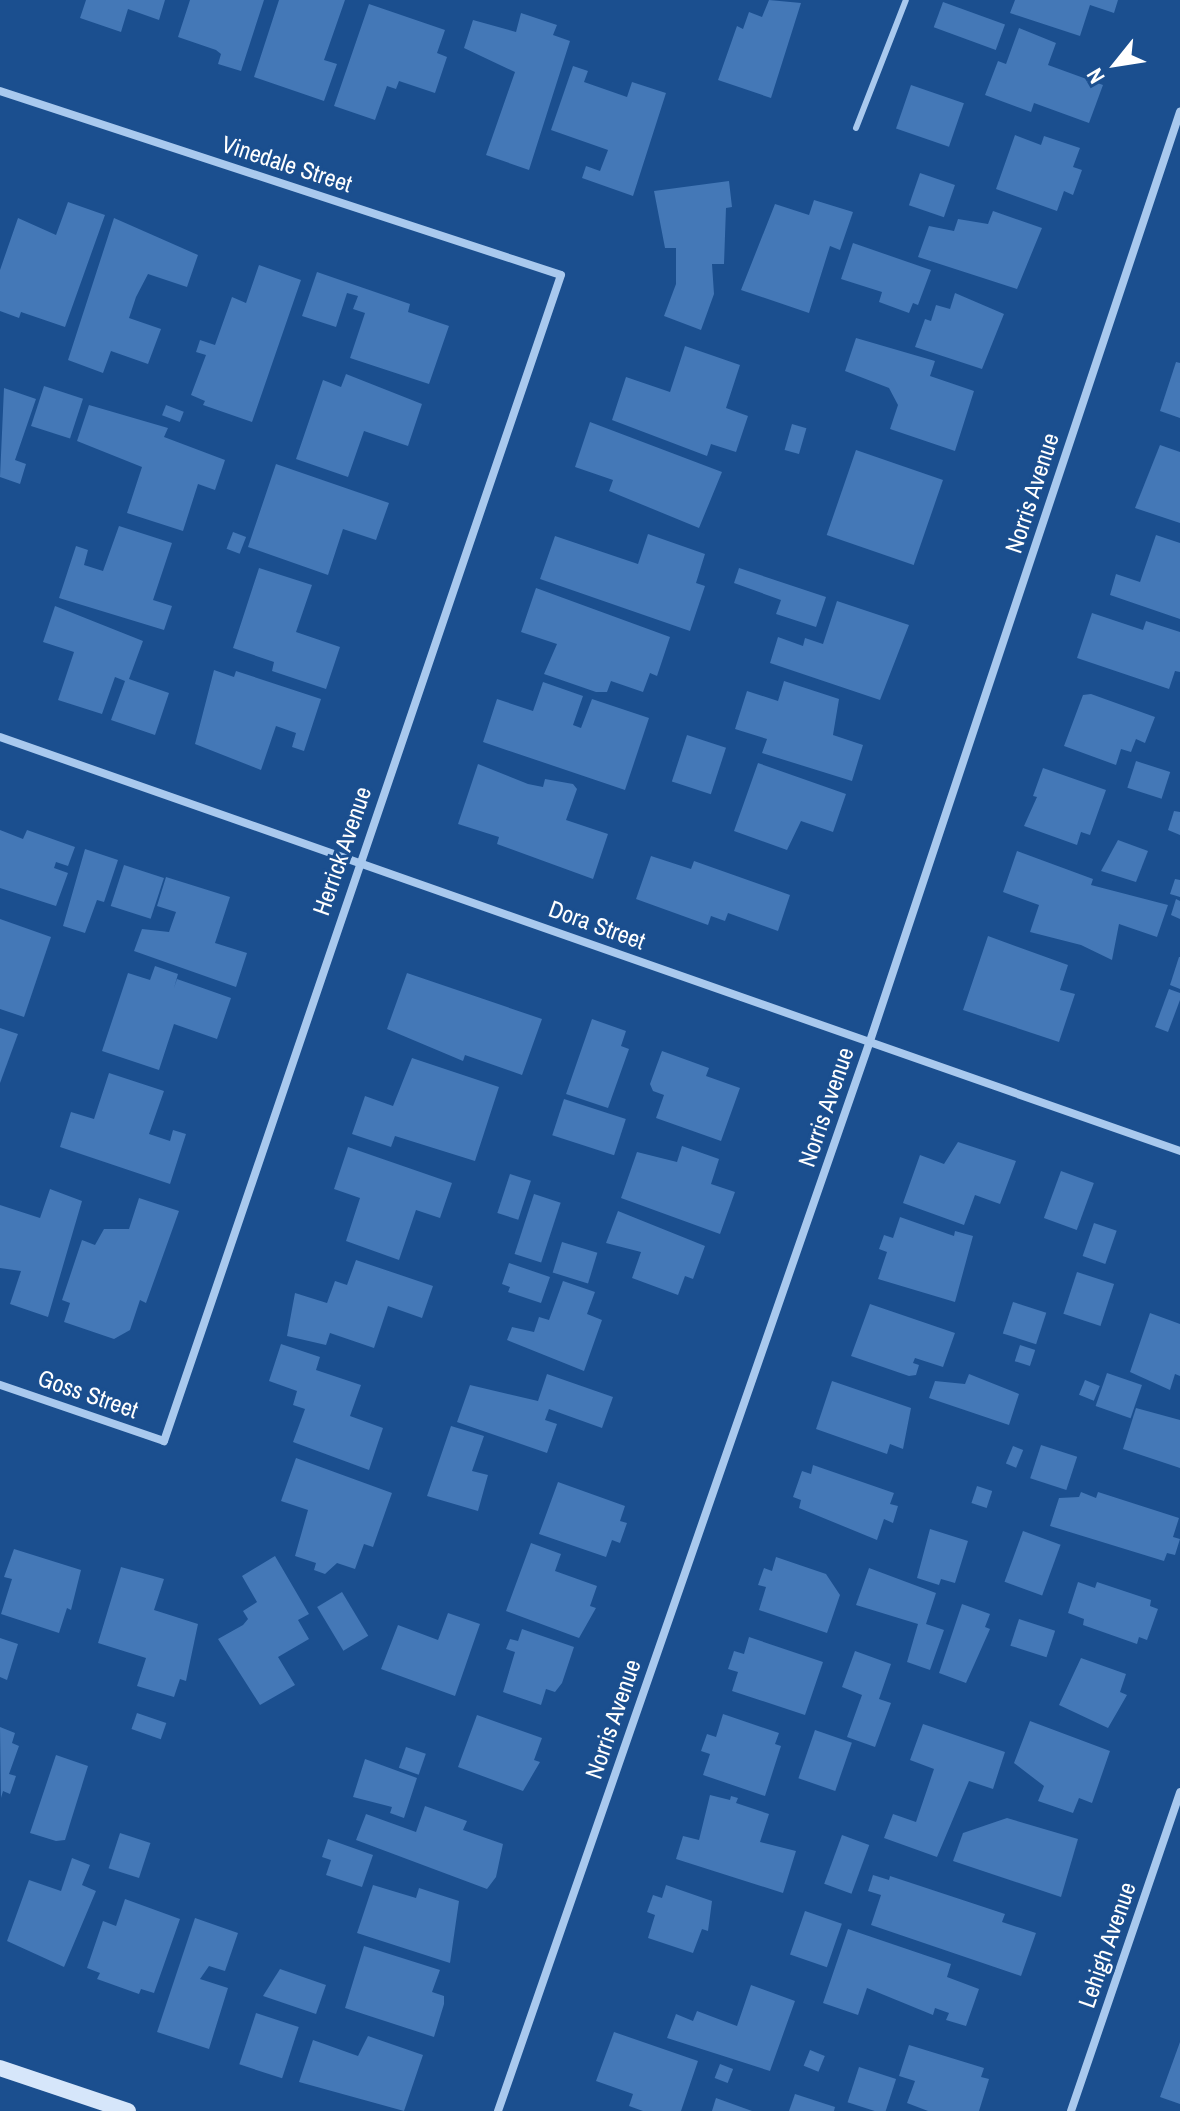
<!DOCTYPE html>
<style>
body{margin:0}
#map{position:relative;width:1180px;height:2111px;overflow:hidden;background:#1b4f8f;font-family:"Archivo Narrow",sans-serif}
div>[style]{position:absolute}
.building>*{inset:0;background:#4478b7;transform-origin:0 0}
.service>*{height:6px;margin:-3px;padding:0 3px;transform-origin:3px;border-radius:3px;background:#a9c9ee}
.minor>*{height:8px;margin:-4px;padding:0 4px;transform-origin:4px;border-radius:4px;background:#a9c9ee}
.secondary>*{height:16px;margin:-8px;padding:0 8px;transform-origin:8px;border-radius:8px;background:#d6e6fa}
span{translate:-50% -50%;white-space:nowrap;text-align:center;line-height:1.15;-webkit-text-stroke:6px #1b4f8f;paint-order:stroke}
.street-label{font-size:24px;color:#fff}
.north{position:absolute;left:1076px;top:24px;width:80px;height:80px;-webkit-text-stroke:6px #1b4f8f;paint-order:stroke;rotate:240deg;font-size:22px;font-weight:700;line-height:32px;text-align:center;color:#fff}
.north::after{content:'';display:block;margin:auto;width:28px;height:36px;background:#fff;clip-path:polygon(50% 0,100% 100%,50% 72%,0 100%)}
</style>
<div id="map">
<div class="building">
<i style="clip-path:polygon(86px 0,165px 0,159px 20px,128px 9px,121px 32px,80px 18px)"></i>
<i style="clip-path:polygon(190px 0,264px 0,241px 71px,218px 64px,221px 54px,216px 50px,178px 37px)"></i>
<i style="clip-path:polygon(279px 0,345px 0,324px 60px,337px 64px,324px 101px,254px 77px)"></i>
<i style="clip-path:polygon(769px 0,801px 3px,771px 98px,718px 80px,737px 26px,743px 29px,749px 12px,762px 17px)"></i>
<i style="clip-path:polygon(1015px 0,1118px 0,1114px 13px,1090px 5px,1080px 36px,1010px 13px)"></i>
<i style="left:943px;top:2px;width:66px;height:27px;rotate:20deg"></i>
<i style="clip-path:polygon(369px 4px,445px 30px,437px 53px,447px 57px,435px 93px,399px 81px,396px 89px,387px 86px,375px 120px,334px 106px)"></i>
<i style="clip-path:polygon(521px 13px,557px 25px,553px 35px,570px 41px,529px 170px,486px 155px,515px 72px,464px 48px,473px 20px,516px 32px)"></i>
<i style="clip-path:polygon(1019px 28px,1056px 43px,1048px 65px,1103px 85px,1089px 123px,1034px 103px,1031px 112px,985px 95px,998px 61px,1006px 64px)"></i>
<i style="clip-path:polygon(573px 66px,588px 71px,584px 82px,627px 97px,632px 82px,666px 93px,633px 196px,582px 178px,586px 166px,600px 171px,608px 150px,551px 130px)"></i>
<i style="left:911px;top:85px;width:56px;height:46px;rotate:19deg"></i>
<i style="clip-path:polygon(1015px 135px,1041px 145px,1044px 136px,1080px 148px,1073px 167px,1082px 170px,1073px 195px,1064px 191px,1057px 211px,996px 189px)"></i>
<i style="left:920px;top:173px;width:37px;height:34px;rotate:19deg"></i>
<i style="clip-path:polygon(729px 181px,732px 207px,726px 208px,724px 264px,712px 264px,714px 294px,701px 330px,664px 316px,676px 284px,676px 248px,665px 248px,654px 191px)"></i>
<i style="clip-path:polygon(814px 200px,853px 212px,840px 250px,830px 246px,809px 313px,741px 290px,775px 204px,809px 215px)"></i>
<i style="clip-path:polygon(68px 202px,105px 215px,65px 327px,21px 312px,19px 318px,0 311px,0 270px,18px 218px,56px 235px)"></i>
<i style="clip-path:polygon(993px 211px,1042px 228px,1017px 289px,918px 257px,929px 226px,954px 231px,958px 219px,988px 224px)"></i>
<i style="clip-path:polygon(114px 218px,198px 255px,187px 287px,148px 274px,136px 297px,129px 318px,161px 329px,148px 364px,111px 351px,103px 373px,68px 360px)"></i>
<i style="clip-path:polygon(853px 243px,931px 270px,918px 305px,913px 303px,909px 313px,879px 302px,882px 292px,841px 279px)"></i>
<i style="clip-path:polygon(259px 265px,301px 280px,252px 422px,203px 405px,205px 401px,191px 395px,206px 355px,196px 352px,200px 340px,215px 345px,232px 297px,246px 303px)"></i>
<i style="clip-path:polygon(317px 272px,410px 304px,408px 312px,449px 326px,429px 384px,350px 358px,365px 313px,353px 309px,358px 296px,347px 293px,336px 327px,302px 316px)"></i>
<i style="clip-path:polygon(955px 293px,1004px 314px,982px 369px,915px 347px,925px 319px,931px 321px,936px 305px,950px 309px)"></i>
<i style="clip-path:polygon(856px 338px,935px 361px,930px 376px,974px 391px,955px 451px,890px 429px,898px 405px,889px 388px,845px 371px)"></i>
<i style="clip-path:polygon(685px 346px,740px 365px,726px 408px,748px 416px,736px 452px,711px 444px,707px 456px,612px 420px,626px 377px,670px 392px)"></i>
<i style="clip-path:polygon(1176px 362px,1180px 363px,1180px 418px,1160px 411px)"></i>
<i style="clip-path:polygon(346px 374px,422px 404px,408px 446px,364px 431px,348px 477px,296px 459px,323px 380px,341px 387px)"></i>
<i style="left:44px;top:386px;width:41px;height:42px;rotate:18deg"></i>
<i style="clip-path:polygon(4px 388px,36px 399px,15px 460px,26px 464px,20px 484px,0 477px)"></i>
<i style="clip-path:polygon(89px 405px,168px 428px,164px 437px,225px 460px,215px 490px,198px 484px,183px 531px,127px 513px,142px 467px,77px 441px)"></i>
<i style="left:166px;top:405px;width:19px;height:11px;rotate:21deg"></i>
<i style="clip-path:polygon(590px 422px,722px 472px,699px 528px,609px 491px,613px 480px,575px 467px)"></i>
<i style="left:792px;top:424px;width:15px;height:27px;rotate:16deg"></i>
<i style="clip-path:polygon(1160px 445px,1180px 452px,1180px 523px,1135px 508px)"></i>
<i style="left:856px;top:450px;width:92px;height:90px;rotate:19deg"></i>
<i style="clip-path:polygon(276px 464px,389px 503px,376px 540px,343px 529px,328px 575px,248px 547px)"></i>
<i style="clip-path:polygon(119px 526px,172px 543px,153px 600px,172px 606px,164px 630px,59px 598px,76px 546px,88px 550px,84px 565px,103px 571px)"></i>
<i style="left:233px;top:532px;width:14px;height:18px;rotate:21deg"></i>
<i style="clip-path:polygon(648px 534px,705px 554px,696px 583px,705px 586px,690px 631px,540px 579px,555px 536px,638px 564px)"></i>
<i style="clip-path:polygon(1156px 535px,1180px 543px,1180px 619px,1110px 595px,1116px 574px,1140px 582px)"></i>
<i style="clip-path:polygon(259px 568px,312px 585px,296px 632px,340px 647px,326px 689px,272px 671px,274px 662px,233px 648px)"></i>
<i style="clip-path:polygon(739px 568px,826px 597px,816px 627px,776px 614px,781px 600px,734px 583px)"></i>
<i style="clip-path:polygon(536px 588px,670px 637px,657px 676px,650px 673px,643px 692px,611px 681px,607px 692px,596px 692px,544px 674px,557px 644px,521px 632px)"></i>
<i style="clip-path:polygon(837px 601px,909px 625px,880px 700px,770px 663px,778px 637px,803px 646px,805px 638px,823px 644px)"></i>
<i style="clip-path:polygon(55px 606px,143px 641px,129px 679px,169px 693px,155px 735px,111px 720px,125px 681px,115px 677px,102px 714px,58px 700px,74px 652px,43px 642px)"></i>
<i style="clip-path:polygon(1092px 613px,1143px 630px,1146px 621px,1180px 632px,1180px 672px,1175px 671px,1169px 689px,1077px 658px)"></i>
<i style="clip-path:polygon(214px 670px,234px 677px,236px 671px,321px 699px,304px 751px,292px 747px,296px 733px,276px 726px,261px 770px,195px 744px)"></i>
<i style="clip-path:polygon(784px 681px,839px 699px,833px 735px,863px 745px,852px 781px,762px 753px,767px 739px,735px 729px,747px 691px,778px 701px)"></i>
<i style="clip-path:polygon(543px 682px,583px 696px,573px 725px,581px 728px,592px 699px,649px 718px,625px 790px,483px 742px,497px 699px,533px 711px)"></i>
<i style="clip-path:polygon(1091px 694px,1155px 717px,1145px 743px,1136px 739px,1131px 752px,1121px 749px,1116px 765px,1064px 746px,1083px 695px)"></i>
<i style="left:687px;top:735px;width:41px;height:49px;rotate:18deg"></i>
<i style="left:1136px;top:761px;width:36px;height:28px;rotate:18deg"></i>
<i style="clip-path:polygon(758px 763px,846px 794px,833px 832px,801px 821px,787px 850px,734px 831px)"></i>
<i style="clip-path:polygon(478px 764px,528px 784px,543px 787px,545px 779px,573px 784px,577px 789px,566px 820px,608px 834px,593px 879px,497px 844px,499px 837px,458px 824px)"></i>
<i style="clip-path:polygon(1043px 768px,1106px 790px,1090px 835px,1081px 832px,1077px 845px,1024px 826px,1037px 797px,1033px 796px)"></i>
<i style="clip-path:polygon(1174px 811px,1180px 812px,1180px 835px,1168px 830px)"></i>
<i style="clip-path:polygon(0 830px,23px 839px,27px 830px,75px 847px,68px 866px,56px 862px,54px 868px,68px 873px,56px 906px,0 888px)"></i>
<i style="clip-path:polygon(1118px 840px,1148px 851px,1136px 882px,1101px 871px)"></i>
<i style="clip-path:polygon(85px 849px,118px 860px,104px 902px,97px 900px,85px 933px,63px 926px)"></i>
<i style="clip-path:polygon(1017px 851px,1093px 879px,1091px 885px,1168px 905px,1157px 937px,1119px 924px,1112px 960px,1081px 945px,1030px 932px,1039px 905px,1003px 892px)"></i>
<i style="clip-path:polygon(651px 856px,691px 869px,694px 861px,790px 895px,778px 931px,728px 913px,725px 921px,711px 916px,708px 925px,636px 899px)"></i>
<i style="left:124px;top:865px;width:42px;height:43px;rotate:18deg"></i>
<i style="clip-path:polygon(166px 877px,230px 897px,215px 943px,247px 953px,236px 987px,134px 951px,142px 929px,169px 932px,176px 912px,157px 906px)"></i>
<i style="clip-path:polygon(1175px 879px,1180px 880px,1180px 897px,1170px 894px)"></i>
<i style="clip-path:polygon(1176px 899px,1180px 901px,1180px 919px,1171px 915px)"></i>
<i style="clip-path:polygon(0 919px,51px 937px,24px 1017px,0 1009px)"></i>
<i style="clip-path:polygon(988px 936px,1068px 965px,1060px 990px,1075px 994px,1059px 1042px,963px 1010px)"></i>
<i style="clip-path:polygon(1179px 957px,1180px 957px,1180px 989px,1170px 985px)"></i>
<i style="clip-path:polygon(155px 966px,178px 974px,174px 988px,177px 979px,231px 998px,217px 1039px,174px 1024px,159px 1070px,102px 1051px,128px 973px,150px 980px)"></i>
<i style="clip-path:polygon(407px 973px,542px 1019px,522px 1075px,465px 1055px,463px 1061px,387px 1029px)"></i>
<i style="clip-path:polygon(1169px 989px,1180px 993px,1180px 1000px,1168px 1032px,1155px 1027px)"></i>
<i style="clip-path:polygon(592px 1019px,626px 1031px,621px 1046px,629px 1049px,608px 1108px,566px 1094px)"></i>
<i style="clip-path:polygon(0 1028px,18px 1034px,0 1083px)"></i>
<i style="clip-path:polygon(662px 1051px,709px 1068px,706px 1076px,740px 1088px,721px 1141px,656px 1118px,664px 1095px,653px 1091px,650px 1084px)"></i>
<i style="clip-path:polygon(412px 1058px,499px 1087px,475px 1161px,395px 1136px,391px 1147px,352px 1134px,365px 1096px,393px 1106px)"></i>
<i style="clip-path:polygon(109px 1073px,164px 1091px,149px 1134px,170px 1141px,173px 1130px,186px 1134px,170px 1184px,60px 1147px,71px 1112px,94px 1119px)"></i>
<i style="left:564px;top:1099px;width:65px;height:38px;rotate:18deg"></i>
<i style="clip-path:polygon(958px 1142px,1016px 1161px,1000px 1204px,975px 1195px,964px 1225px,903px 1203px,920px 1155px,944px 1164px)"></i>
<i style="clip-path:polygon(682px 1146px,719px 1159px,711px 1184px,735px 1192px,720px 1234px,621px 1198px,637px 1152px,677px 1162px)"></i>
<i style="clip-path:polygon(348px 1147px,452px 1183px,440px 1218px,416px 1210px,399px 1260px,346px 1241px,360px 1198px,334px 1189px)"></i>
<i style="left:1061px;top:1171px;width:35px;height:50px;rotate:20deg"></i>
<i style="left:510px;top:1174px;width:22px;height:41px;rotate:18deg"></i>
<i style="clip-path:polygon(50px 1189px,82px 1201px,48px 1317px,10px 1304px,21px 1271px,0 1268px,0 1205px,40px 1218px)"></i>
<i style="left:534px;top:1194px;width:28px;height:63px;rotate:18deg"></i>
<i style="clip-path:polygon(139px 1198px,179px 1211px,146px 1303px,140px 1300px,130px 1330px,114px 1339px,64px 1322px,70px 1303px,62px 1300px,82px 1240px,95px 1245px,104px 1229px,129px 1229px)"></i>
<i style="clip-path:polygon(618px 1211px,705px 1246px,693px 1279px,685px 1276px,678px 1295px,632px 1278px,641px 1252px,606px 1243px)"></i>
<i style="clip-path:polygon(900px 1217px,954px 1236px,955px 1231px,973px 1236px,955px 1302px,878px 1279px,887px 1252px,879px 1249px,884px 1235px,893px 1238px)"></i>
<i style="left:1094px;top:1223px;width:24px;height:35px;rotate:19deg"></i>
<i style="left:562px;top:1242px;width:37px;height:32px;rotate:17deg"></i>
<i style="clip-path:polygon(356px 1260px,433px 1286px,422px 1318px,388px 1306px,374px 1348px,330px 1333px,326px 1345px,287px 1336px,295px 1293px,327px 1303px,335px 1281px,347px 1285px)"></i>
<i style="clip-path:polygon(509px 1263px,550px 1277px,541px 1303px,508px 1292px,510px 1287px,502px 1284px)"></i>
<i style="left:1077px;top:1272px;width:39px;height:44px;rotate:18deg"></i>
<i style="clip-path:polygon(563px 1281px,595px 1292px,587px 1314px,602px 1320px,584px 1371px,507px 1340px,512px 1327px,534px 1332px,539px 1317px,549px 1320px)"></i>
<i style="left:1013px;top:1302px;width:35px;height:33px;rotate:18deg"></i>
<i style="clip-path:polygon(870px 1304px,955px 1333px,943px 1367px,915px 1358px,913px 1363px,919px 1365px,916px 1375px,909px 1376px,851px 1356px)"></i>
<i style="clip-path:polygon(1150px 1313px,1180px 1324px,1180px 1376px,1175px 1374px,1170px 1390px,1130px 1372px)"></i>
<i style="clip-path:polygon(281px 1344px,320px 1357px,316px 1370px,361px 1385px,350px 1416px,383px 1428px,369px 1470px,293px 1442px,305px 1409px,293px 1405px,297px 1391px,269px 1381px)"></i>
<i style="left:1020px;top:1345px;width:16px;height:17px;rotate:18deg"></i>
<i style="left:1107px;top:1373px;width:37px;height:35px;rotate:19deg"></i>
<i style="clip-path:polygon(547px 1374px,613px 1397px,602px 1428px,549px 1409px,545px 1420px,557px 1424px,547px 1453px,457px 1422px,470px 1385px,538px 1401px)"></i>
<i style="clip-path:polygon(969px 1374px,1019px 1394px,1009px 1425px,929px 1398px,935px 1381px,965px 1384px)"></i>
<i style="left:1085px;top:1380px;width:16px;height:16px;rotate:22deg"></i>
<i style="clip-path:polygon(832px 1381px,911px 1408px,903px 1449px,890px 1444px,887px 1454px,816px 1429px)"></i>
<i style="clip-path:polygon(1136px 1408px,1180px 1420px,1180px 1468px,1123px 1449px)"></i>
<i style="clip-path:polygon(451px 1426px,484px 1436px,472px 1471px,488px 1475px,478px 1511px,427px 1496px)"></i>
<i style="left:1041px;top:1445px;width:38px;height:35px;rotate:18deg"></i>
<i style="left:1013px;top:1446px;width:11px;height:19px;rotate:22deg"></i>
<i style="clip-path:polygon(296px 1458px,392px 1493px,373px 1547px,364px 1544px,355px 1569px,337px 1563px,325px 1574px,314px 1570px,316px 1563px,295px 1556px,308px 1510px,281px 1501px)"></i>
<i style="clip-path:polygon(813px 1465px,894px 1493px,890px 1504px,898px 1506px,893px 1523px,884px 1519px,877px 1540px,799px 1508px,801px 1500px,793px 1497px,802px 1471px,811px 1474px)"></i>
<i style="clip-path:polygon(558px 1482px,625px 1506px,620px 1521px,627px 1523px,620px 1543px,612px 1540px,606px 1557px,539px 1534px)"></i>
<i style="left:977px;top:1486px;width:16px;height:18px;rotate:18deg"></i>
<i style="clip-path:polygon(1081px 1492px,1096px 1498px,1098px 1492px,1179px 1518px,1173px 1537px,1180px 1539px,1175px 1555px,1167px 1553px,1164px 1561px,1050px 1526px,1059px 1498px,1079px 1497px)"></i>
<i style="clip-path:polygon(930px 1529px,968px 1541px,955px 1583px,941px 1579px,939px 1585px,917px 1578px)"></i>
<i style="left:1023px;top:1531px;width:40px;height:54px;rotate:20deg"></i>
<i style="clip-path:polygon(531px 1543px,561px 1554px,555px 1571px,597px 1586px,590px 1606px,596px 1608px,579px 1638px,506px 1611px)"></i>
<i style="clip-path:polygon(14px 1549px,81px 1570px,71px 1610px,67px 1608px,59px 1633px,1px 1614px,12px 1579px,4px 1577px)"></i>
<i style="clip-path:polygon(275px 1556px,309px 1614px,298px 1620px,309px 1639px,278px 1657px,295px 1685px,260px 1705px,218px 1639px,243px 1625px,248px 1619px,243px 1611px,257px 1602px,242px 1576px)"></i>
<i style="clip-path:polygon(776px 1557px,826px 1574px,840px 1595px,827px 1633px,759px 1610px,766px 1587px,758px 1585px,764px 1568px,772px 1571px)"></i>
<i style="clip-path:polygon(121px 1567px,164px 1579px,154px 1610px,198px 1624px,186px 1681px,180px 1679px,174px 1697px,137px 1686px,146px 1658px,98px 1643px)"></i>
<i style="clip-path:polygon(869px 1568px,936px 1593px,926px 1624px,944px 1630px,930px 1670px,907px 1662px,918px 1624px,856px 1605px)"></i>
<i style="clip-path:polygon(1078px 1582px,1095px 1588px,1097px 1582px,1151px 1600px,1150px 1606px,1158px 1609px,1147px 1640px,1139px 1637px,1137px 1644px,1083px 1625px,1084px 1619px,1068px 1613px)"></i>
<i style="left:342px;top:1592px;width:51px;height:29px;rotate:59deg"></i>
<i style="clip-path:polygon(962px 1604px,990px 1614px,985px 1627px,990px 1629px,966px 1683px,939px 1673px)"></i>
<i style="clip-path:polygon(448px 1613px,480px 1624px,455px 1696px,381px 1669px,398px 1625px,438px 1640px)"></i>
<i style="left:1019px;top:1619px;width:38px;height:28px;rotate:18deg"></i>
<i style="clip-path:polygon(522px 1629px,574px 1647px,562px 1683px,555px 1692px,546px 1689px,541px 1705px,503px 1692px,515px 1652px,506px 1649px,510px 1639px,518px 1641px)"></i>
<i style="clip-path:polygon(749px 1637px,823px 1662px,805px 1715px,732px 1691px,738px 1672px,728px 1669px,734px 1651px,744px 1654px)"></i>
<i style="clip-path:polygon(0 1638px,18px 1644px,7px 1680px,0 1677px)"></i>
<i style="clip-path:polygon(855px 1651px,891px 1664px,879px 1699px,891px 1703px,875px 1747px,847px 1737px,862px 1695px,842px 1687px)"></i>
<i style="clip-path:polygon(1081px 1658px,1126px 1674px,1120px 1692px,1127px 1695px,1108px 1728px,1059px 1705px)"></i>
<i style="left:137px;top:1713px;width:31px;height:17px;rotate:19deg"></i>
<i style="clip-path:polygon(723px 1714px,779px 1733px,775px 1744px,781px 1746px,765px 1796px,703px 1775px,710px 1754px,701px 1751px,707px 1734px,716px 1737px)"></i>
<i style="clip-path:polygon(477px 1715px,542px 1738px,534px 1760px,540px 1762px,523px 1791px,458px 1767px)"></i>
<i style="clip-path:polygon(1030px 1721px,1110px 1751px,1092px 1803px,1079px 1798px,1073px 1813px,1038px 1801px,1044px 1786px,1014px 1763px)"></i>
<i style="clip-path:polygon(923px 1724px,1005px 1752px,993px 1789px,969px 1781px,937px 1857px,884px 1838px,893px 1814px,916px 1822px,934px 1769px,910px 1760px)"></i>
<i style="clip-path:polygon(0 1727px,15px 1733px,12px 1743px,19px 1746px,9px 1774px,16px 1776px,10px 1794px,3px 1791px,1px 1798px)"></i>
<i style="left:815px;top:1730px;width:39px;height:51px;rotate:19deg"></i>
<i style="left:406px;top:1747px;width:21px;height:22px;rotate:19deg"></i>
<i style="clip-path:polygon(56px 1755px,88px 1766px,65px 1840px,56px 1841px,30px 1833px)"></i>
<i style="clip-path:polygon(365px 1759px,417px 1778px,404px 1818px,390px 1813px,392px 1807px,353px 1797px)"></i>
<i style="clip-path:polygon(710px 1795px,730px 1800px,731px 1796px,738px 1798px,736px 1803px,769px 1814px,760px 1842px,796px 1851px,783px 1893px,676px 1859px,683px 1836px,699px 1840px)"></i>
<i style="clip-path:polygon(425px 1806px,467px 1821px,463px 1830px,503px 1844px,496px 1877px,487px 1889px,356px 1840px,366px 1814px,416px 1832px)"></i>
<i style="clip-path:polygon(1007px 1818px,1078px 1839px,1061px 1897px,953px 1861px,963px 1833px)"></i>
<i style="left:120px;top:1833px;width:32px;height:37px;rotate:18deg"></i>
<i style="left:842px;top:1835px;width:29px;height:52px;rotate:20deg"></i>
<i style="clip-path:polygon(328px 1839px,373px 1855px,362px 1887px,326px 1875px,331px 1860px,322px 1857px)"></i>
<i style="clip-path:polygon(72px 1858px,90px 1865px,82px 1885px,96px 1891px,64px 1967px,7px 1941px,29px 1880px,61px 1891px)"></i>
<i style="clip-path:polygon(873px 1875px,889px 1880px,890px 1876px,1005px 1914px,1002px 1922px,1036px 1933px,1021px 1976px,871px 1925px,881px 1895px,868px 1891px)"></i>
<i style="clip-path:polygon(373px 1885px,416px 1898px,419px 1888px,459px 1901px,450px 1963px,357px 1933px)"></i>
<i style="clip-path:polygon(666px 1885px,712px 1901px,708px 1931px,702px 1929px,693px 1953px,648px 1938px,655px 1915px,647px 1912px,653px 1895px,662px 1898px)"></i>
<i style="clip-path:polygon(125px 1899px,180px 1919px,154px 1993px,141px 1989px,139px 1994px,97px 1979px,100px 1973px,87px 1968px,103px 1921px,116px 1926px)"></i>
<i style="left:805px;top:1911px;width:39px;height:46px;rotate:19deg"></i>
<i style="clip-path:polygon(195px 1918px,238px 1933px,225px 1971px,209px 1966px,200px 1979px,228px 1988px,209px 2049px,157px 2032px)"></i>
<i style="clip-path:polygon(848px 1929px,951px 1964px,947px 1977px,979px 1989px,966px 2026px,946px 2020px,949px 2013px,935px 2008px,933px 2015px,867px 1988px,858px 2015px,823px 2003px)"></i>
<i style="clip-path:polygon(364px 1946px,440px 1970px,432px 1992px,444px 1996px,444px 2004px,434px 2037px,345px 2008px)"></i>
<i style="clip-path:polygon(280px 1969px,326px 1985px,316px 2014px,263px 1996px)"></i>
<i style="clip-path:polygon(751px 1985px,795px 2001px,770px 2071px,667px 2038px,676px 2014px,693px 2021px,697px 2011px,737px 2026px)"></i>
<i style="left:256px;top:2013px;width:45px;height:54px;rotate:18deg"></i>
<i style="clip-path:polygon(614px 2032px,698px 2061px,681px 2111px,643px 2111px,629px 2106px,633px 2094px,596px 2081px)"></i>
<i style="clip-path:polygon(368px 2036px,423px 2055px,404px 2111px,299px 2082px,313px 2040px,358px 2056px)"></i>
<i style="clip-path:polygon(1180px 2042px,1180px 2104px,1160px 2097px)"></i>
<i style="clip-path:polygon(909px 2045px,984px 2068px,981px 2077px,989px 2079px,979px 2111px,928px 2111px,907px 2103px,915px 2081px,899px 2076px)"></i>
<i style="left:810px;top:2050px;width:16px;height:17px;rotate:22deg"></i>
<i style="left:720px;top:2064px;width:14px;height:15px;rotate:21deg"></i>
<i style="left:859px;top:2067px;width:39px;height:37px;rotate:18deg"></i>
<i style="clip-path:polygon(795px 2094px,835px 2107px,834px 2111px,789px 2111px)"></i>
<i style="clip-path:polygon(716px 2098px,752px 2111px,712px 2111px)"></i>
</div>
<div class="service">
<i style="left:856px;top:128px;width:137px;rotate:-68.7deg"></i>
</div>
<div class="minor">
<i style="left:0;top:91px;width:590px;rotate:18.16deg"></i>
<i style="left:561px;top:275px;width:1232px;rotate:108.8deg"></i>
<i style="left:164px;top:1441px;width:173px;rotate:-161.1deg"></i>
<i style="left:0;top:737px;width:1251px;rotate:19.33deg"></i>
<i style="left:498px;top:2111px;width:1130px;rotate:-70.83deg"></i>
<i style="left:869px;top:1044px;width:983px;rotate:-71.55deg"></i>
<i style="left:1071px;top:2111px;width:337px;rotate:-71.1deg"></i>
</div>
<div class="secondary">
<i style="left:0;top:2068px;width:135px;rotate:18.6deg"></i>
</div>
<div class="street-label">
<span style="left:287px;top:164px;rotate:18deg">Vinedale Street</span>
<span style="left:1032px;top:493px;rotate:-72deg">Norris Avenue</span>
<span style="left:342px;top:851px;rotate:-71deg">Herrick Avenue</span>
<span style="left:597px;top:925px;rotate:20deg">Dora Street</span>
<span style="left:826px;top:1107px;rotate:-71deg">Norris Avenue</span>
<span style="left:88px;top:1394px;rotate:19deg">Goss Street</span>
<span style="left:613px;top:1719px;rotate:-71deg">Norris Avenue</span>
<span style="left:1107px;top:1945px;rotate:-71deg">Lehigh Avenue</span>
</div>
<div class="north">N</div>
</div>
